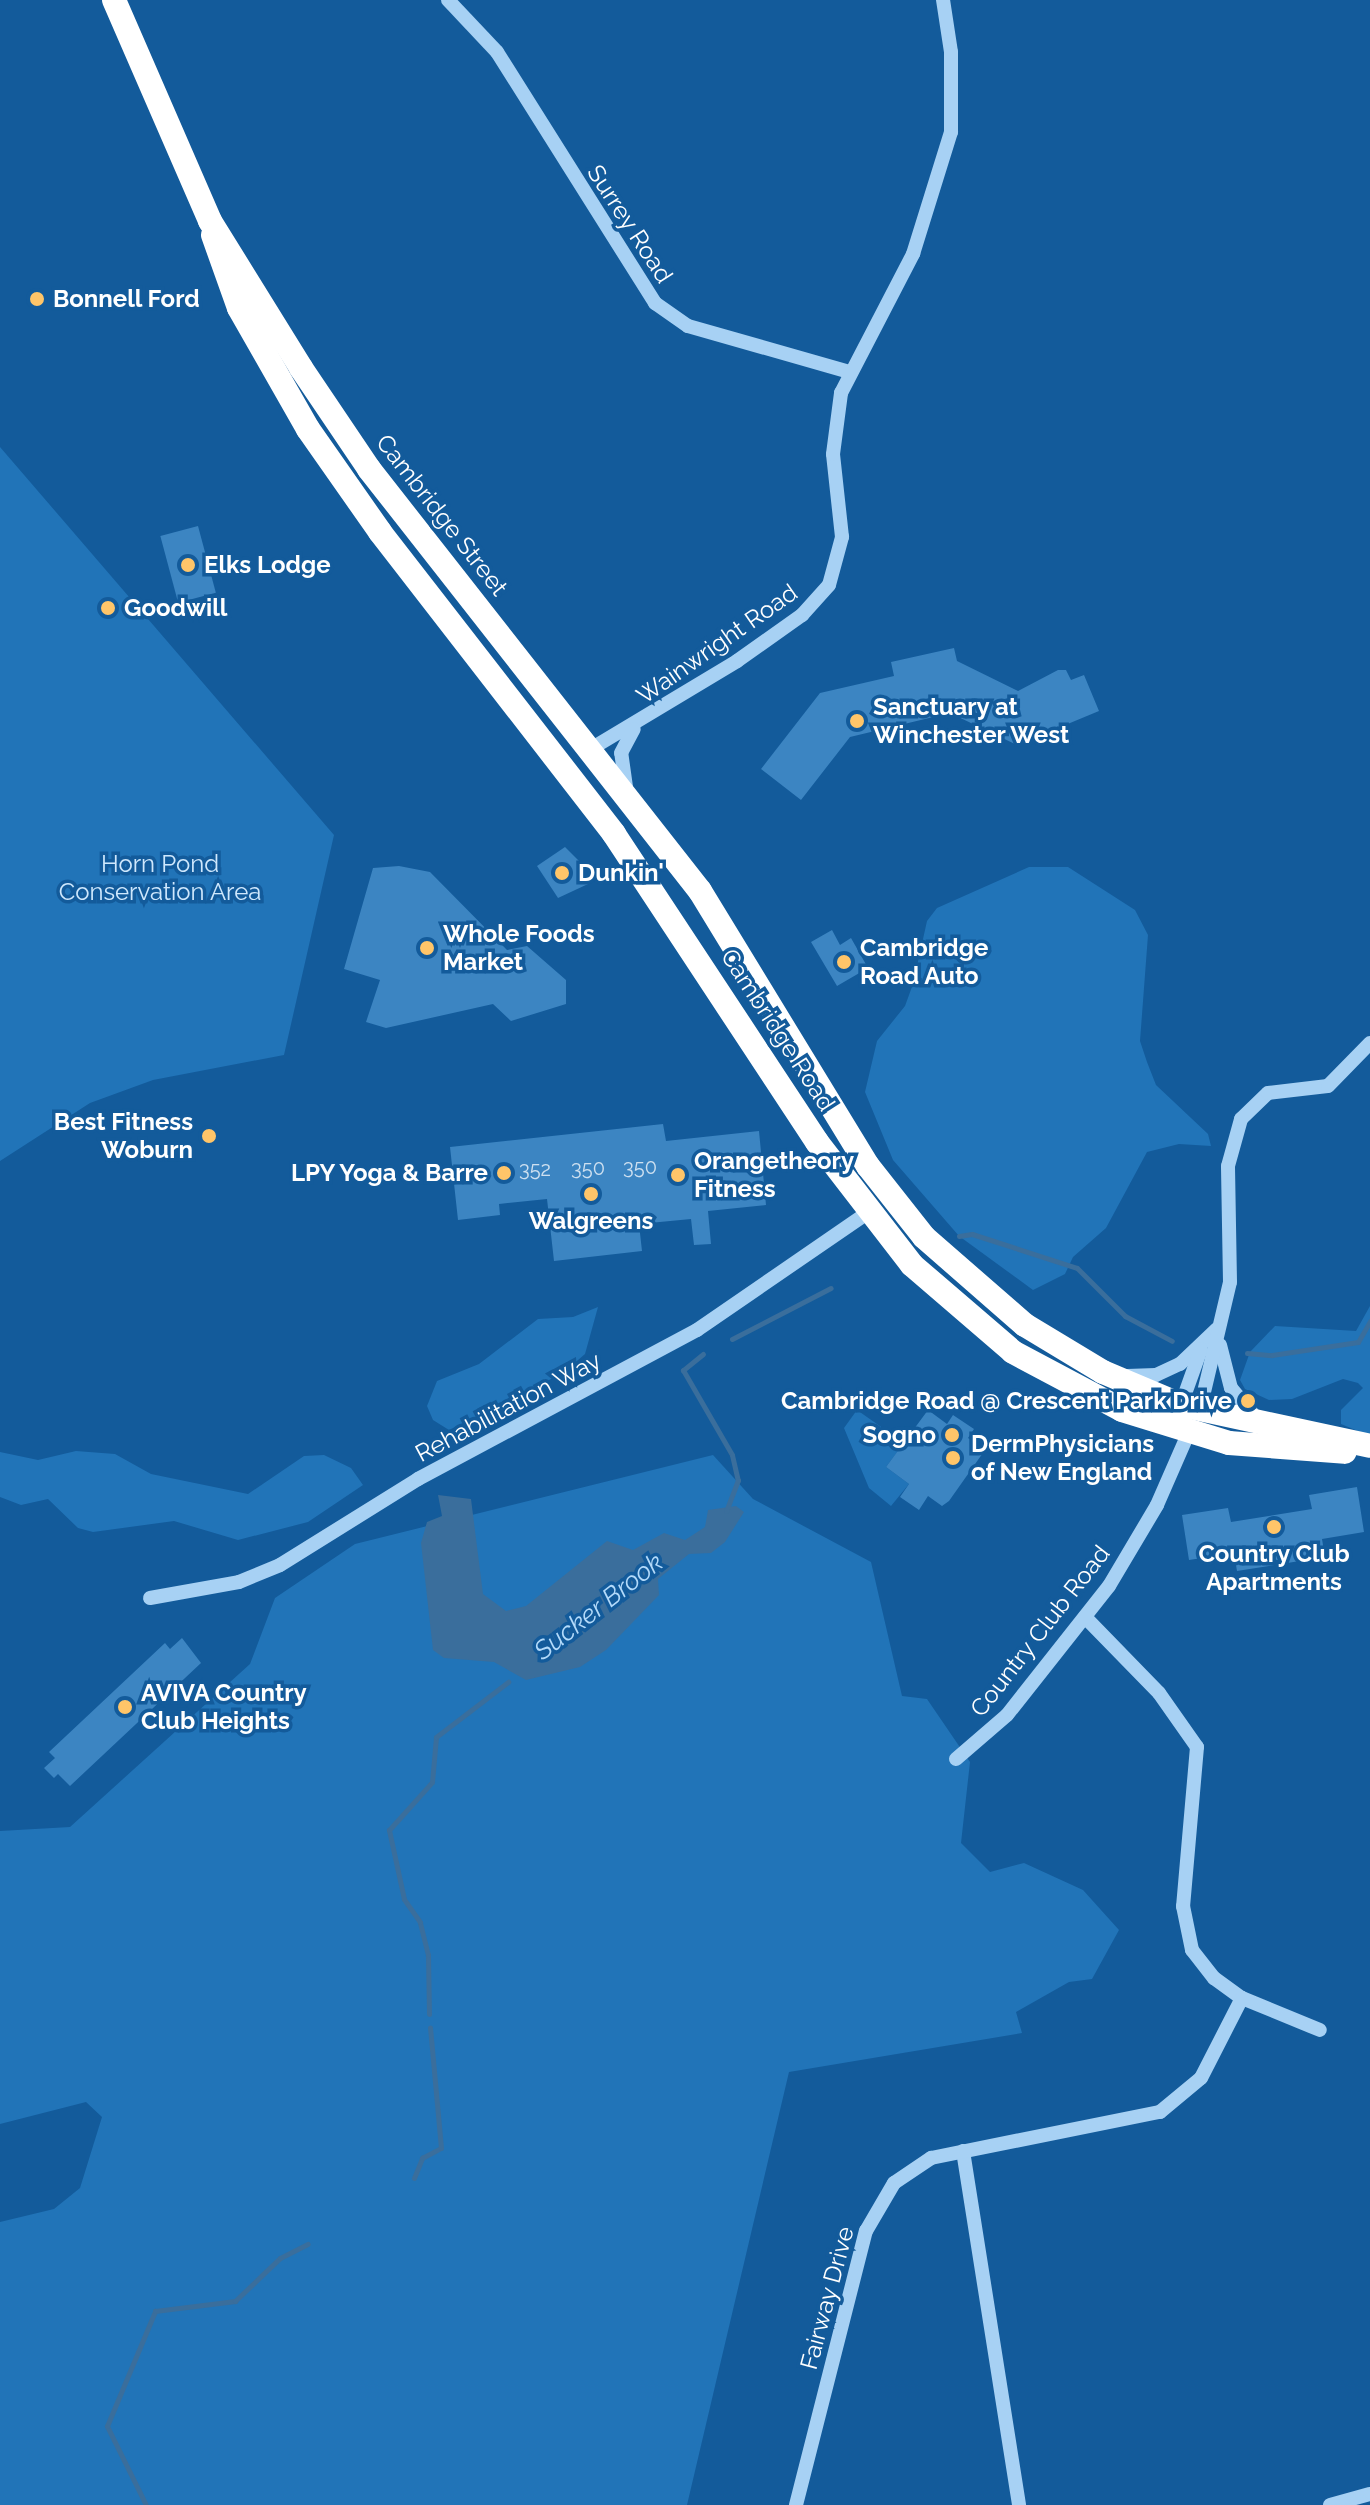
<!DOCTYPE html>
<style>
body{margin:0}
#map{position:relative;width:1370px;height:2505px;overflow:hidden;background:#135b9b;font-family:Raleway,sans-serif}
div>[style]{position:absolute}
.green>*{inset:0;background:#2174b8}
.water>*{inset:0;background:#3a6e9c}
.stream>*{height:5px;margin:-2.5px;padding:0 2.5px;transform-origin:2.5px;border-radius:2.5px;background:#3a6e9c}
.building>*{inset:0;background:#3c85c2;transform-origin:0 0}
.minor>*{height:14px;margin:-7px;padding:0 7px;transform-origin:7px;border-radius:7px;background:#a7d1f4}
.highway>*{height:24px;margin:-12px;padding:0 12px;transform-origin:12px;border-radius:12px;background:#fff}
.dots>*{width:22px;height:22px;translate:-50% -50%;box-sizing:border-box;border:4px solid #135b9b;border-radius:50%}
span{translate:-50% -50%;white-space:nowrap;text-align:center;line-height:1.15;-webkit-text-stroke:7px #135b9b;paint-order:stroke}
.number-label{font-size:20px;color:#cee0f0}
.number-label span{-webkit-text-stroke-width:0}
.street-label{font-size:24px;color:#fff}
.poi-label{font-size:24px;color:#fff;font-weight:700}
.left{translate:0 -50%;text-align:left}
.right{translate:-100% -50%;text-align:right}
.park-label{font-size:24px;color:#cfe8fd}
.water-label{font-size:26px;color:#b3dafa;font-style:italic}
</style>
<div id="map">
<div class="green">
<i style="clip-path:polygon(0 447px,334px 835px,284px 1055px,153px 1080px,90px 1103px,0 1161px)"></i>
<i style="clip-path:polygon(1029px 867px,1068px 867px,1135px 910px,1148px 935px,1140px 1041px,1147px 1062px,1156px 1085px,1208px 1134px,1211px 1146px,1179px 1144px,1147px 1152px,1106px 1228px,1073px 1257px,1065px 1274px,1033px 1290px,959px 1236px,893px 1160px,865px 1092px,877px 1041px,905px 1006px,913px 984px,927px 921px,937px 908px)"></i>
<i style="clip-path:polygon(1370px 1306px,1370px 1436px,1341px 1424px,1341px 1410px,1363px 1388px,1358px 1383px,1343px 1379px,1292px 1399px,1269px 1400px,1245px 1389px,1240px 1380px,1250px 1352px,1275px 1326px,1356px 1331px)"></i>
<i style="clip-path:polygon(598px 1307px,585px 1354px,563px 1373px,449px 1430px,433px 1420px,427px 1406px,437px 1381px,479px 1364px,538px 1319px,573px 1317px)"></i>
<i style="clip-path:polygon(857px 1410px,904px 1443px,886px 1467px,909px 1484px,891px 1506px,869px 1488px,844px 1428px)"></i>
<i style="clip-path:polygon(76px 1451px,115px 1454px,151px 1474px,248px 1494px,304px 1456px,324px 1455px,351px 1468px,363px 1485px,308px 1522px,238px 1540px,174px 1521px,93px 1532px,78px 1528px,48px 1499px,21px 1505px,0 1497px,0 1452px,38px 1460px)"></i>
<i style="clip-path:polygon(713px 1455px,753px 1499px,871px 1562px,902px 1696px,927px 1699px,970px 1762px,961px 1843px,990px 1872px,1024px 1863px,1083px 1890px,1119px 1930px,1092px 1979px,1069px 1982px,1016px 2012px,1022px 2033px,789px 2072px,687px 2505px,0 2505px,0 2222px,54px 2209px,80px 2188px,102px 2117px,86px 2102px,0 2124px,0 1831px,70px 1827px,250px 1664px,275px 1598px,355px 1544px)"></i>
</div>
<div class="water">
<i style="clip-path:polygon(438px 1495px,471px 1499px,483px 1594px,506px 1611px,526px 1606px,607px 1541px,633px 1550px,664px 1533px,685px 1540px,705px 1527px,708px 1510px,736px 1506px,744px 1512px,725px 1542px,711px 1553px,689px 1554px,658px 1579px,659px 1595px,606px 1650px,580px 1667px,526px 1680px,494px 1662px,444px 1658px,433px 1650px,421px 1543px,427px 1522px,442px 1516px)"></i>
</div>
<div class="stream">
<i style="left:959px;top:1236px;width:13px;rotate:-9deg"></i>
<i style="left:972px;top:1234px;width:110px;rotate:17.9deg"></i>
<i style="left:1077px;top:1268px;width:68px;rotate:45deg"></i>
<i style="left:1125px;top:1316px;width:53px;rotate:28deg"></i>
<i style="left:732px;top:1339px;width:111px;rotate:-27.3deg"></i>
<i style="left:1247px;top:1353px;width:25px;rotate:5deg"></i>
<i style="left:1272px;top:1355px;width:87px;rotate:-8.6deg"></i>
<i style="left:1358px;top:1342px;width:24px;rotate:-60deg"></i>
<i style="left:703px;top:1354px;width:26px;rotate:141deg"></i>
<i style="left:683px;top:1370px;width:98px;rotate:60deg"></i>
<i style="left:732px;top:1455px;width:26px;rotate:77deg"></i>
<i style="left:738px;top:1480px;width:33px;rotate:111deg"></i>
<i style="left:429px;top:2014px;width:59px;rotate:-91deg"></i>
<i style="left:428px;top:1955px;width:34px;rotate:-104deg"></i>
<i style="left:420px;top:1922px;width:28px;rotate:-125deg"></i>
<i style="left:404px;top:1899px;width:71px;rotate:-102.3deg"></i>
<i style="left:389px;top:1830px;width:64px;rotate:-48.1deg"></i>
<i style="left:432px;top:1782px;width:45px;rotate:-84.9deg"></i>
<i style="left:436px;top:1737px;width:91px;rotate:-37.4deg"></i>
<i style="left:414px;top:2178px;width:22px;rotate:-68deg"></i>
<i style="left:422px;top:2158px;width:21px;rotate:-28deg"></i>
<i style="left:441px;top:2148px;width:121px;rotate:-95.2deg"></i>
<i style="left:146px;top:2505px;width:88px;rotate:-116.3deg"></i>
<i style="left:107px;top:2426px;width:125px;rotate:-67.3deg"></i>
<i style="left:155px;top:2311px;width:81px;rotate:-7.1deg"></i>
<i style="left:235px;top:2301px;width:62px;rotate:-43.7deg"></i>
<i style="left:280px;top:2258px;width:31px;rotate:-27deg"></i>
</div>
<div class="building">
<i style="left:198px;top:526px;width:69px;height:39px;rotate:75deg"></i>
<i style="clip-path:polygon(954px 648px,957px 661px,1018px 691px,1058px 670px,1066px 670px,1071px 680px,1084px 675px,1099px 711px,1017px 745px,950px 713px,850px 737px,801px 800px,761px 769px,820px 693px,894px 676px,891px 662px)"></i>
<i style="clip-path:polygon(565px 847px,584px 866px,588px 884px,558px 898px,537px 866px)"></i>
<i style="clip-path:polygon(399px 866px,430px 872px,507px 950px,527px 946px,566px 980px,566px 1004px,511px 1021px,493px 1004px,386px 1028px,366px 1022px,380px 980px,344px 969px,373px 868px)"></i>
<i style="clip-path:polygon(832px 930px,840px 945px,851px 938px,868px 968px,837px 986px,811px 942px)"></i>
<i style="clip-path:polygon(663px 1124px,666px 1141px,759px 1131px,766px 1205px,708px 1211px,711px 1244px,694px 1245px,691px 1219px,639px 1224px,642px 1251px,554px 1261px,547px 1199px,499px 1204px,500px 1215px,458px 1220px,450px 1147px)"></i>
<i style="clip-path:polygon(928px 1410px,947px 1424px,953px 1415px,974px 1429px,968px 1438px,985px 1450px,949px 1501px,942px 1506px,928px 1496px,919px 1510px,900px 1497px,909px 1484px,886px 1467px)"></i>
<i style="clip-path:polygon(1357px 1487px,1364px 1532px,1322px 1539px,1325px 1557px,1237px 1571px,1234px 1553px,1189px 1560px,1182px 1515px,1228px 1508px,1231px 1522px,1312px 1509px,1309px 1495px)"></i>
<i style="clip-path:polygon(182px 1638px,201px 1663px,70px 1786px,58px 1774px,54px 1778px,44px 1768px,55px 1758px,49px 1752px,165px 1643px,170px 1649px)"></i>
</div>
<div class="minor">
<i style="left:448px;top:0;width:71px;rotate:46.7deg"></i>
<i style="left:497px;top:52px;width:297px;rotate:57.8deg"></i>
<i style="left:655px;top:303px;width:40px;rotate:34.9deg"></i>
<i style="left:688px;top:326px;width:167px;rotate:15.9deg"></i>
<i style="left:589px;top:750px;width:173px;rotate:-31deg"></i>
<i style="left:737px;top:661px;width:80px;rotate:-35.3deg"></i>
<i style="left:802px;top:615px;width:40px;rotate:-48deg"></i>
<i style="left:829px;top:585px;width:50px;rotate:-74.8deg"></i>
<i style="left:842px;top:537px;width:83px;rotate:-96.2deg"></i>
<i style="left:833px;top:454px;width:62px;rotate:-82.5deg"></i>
<i style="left:841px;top:393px;width:157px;rotate:-62.6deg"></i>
<i style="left:913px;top:254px;width:128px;rotate:-72.7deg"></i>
<i style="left:951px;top:132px;width:80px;rotate:-90deg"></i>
<i style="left:951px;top:52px;width:53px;rotate:-98.7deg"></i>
<i style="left:626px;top:787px;width:34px;rotate:-98deg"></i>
<i style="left:621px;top:753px;width:27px;rotate:-62deg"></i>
<i style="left:1220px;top:1345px;width:44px;rotate:75.7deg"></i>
<i style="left:1231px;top:1388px;width:38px;rotate:50deg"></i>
<i style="left:1127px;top:1376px;width:29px;rotate:-2deg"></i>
<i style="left:1156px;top:1375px;width:26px;rotate:-25deg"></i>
<i style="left:1180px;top:1364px;width:51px;rotate:-43.4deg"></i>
<i style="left:1181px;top:1405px;width:59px;rotate:-70.3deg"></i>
<i style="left:1200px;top:1409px;width:130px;rotate:-76.7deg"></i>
<i style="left:1230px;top:1282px;width:116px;rotate:-91deg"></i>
<i style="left:1228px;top:1166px;width:49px;rotate:-74.5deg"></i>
<i style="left:1241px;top:1119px;width:37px;rotate:-44deg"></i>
<i style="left:1268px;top:1093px;width:60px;rotate:-6.7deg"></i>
<i style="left:1328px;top:1086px;width:60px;rotate:-45.7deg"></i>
<i style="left:150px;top:1598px;width:90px;rotate:-10.2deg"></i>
<i style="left:239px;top:1582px;width:44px;rotate:-22.5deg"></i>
<i style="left:280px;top:1565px;width:163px;rotate:-31.9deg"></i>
<i style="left:418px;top:1479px;width:316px;rotate:-28.1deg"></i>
<i style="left:697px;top:1330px;width:209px;rotate:-34.5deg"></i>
<i style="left:1085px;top:1617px;width:106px;rotate:45.8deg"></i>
<i style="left:1159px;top:1693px;width:66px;rotate:54.9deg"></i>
<i style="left:1197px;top:1747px;width:160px;rotate:95deg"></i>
<i style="left:1183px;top:1906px;width:45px;rotate:78.4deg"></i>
<i style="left:1192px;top:1950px;width:36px;rotate:52deg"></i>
<i style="left:1214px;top:1978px;width:34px;rotate:36deg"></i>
<i style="left:1242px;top:1998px;width:84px;rotate:22.3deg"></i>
<i style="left:956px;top:1759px;width:67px;rotate:-40.8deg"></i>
<i style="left:1007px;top:1715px;width:164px;rotate:-51.7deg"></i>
<i style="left:1109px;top:1586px;width:94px;rotate:-59.3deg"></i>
<i style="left:1157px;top:1505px;width:77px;rotate:-66.4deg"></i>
<i style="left:963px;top:2151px;width:358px;rotate:81deg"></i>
<i style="left:796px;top:2505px;width:283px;rotate:-75.7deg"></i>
<i style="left:866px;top:2231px;width:56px;rotate:-59.7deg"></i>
<i style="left:894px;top:2183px;width:45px;rotate:-34deg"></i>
<i style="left:931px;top:2158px;width:234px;rotate:-11.4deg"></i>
<i style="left:1160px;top:2112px;width:53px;rotate:-39.7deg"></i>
<i style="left:1201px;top:2078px;width:90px;rotate:-62.9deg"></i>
<i style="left:1330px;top:2505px;width:41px;rotate:-15.4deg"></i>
</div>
<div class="highway">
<i style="left:114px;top:0;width:241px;rotate:66.5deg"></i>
<i style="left:210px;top:221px;width:173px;rotate:58.2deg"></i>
<i style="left:301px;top:368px;width:122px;rotate:56deg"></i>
<i style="left:369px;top:469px;width:536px;rotate:51.89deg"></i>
<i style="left:700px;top:891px;width:322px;rotate:58.6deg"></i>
<i style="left:868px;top:1166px;width:90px;rotate:51.7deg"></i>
<i style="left:924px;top:1237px;width:134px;rotate:41.1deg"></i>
<i style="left:1025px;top:1325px;width:91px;rotate:31.1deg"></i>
<i style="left:1103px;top:1372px;width:85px;rotate:22.9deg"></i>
<i style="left:1181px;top:1405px;width:193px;rotate:12.2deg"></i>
<i style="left:213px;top:235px;width:77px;rotate:70.4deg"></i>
<i style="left:239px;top:308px;width:139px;rotate:60.3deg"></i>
<i style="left:308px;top:429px;width:126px;rotate:55deg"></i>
<i style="left:380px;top:532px;width:382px;rotate:52.2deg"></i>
<i style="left:614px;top:834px;width:369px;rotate:56.6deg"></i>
<i style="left:817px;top:1142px;width:155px;rotate:52.3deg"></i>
<i style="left:912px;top:1265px;width:133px;rotate:40.7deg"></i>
<i style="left:1013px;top:1352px;width:123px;rotate:28deg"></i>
<i style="left:1122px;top:1410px;width:112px;rotate:17.1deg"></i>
<i style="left:1229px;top:1443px;width:116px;rotate:4.4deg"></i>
</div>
<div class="dots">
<i style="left:37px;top:299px;background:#ffc569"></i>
<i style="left:188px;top:565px;background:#ffc569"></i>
<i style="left:108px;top:608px;background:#ffc569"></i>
<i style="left:857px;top:721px;background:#ffc569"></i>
<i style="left:562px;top:873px;background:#ffc569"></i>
<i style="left:427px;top:948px;background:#ffc569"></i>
<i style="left:844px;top:962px;background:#ffc569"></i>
<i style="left:209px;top:1136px;background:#ffc569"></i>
<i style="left:504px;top:1173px;background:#ffc569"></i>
<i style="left:678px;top:1175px;background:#ffc569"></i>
<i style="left:591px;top:1194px;background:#ffc569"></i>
<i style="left:1248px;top:1401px;background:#ffc569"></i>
<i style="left:952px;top:1435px;background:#ffc569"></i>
<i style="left:953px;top:1458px;background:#ffc569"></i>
<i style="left:1274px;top:1527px;background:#ffc569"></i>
<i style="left:125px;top:1707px;background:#ffc569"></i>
</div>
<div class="number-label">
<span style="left:640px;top:1167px">350</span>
<span style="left:588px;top:1168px">350</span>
<span style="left:535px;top:1169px">352</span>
</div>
<div class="street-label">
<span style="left:630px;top:224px;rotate:57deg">Surrey Road</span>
<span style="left:442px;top:515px;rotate:52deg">Cambridge Street</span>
<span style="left:717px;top:644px;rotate:-35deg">Wainwright Road</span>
<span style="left:778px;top:1030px;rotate:57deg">Cambridge Road</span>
<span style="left:508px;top:1407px;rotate:-28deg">Rehabilitation Way</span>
<span style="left:1040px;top:1631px;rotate:-52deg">Country Club Road</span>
<span style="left:827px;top:2298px;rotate:-75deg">Fairway Drive</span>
</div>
<div class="poi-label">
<span class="left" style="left:53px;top:299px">Bonnell Ford</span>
<span class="left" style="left:204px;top:565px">Elks Lodge</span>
<span class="left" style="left:124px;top:608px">Goodwill</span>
<span class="left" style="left:873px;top:721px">Sanctuary at<br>Winchester West</span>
<span class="left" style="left:578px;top:873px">Dunkin'</span>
<span class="left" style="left:443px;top:948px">Whole Foods<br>Market</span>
<span class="left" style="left:860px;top:962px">Cambridge<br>Road Auto</span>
<span class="right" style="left:193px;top:1136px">Best Fitness<br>Woburn</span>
<span class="left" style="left:694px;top:1175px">Orangetheory<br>Fitness</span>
<span class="right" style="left:488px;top:1173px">LPY Yoga &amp; Barre</span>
<span style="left:591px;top:1221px">Walgreens</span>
<span class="right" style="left:1232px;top:1401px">Cambridge Road @ Crescent Park Drive</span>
<span class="right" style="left:936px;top:1435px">Sogno</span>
<span class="left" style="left:971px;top:1458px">DermPhysicians<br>of New England</span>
<span style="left:1274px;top:1568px">Country Club<br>Apartments</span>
<span class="left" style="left:141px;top:1707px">AVIVA Country<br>Club Heights</span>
</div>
<div class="park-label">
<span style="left:160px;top:878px">Horn Pond<br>Conservation Area</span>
</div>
<div class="water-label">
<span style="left:599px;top:1607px;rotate:-38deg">Sucker Brook</span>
</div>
</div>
